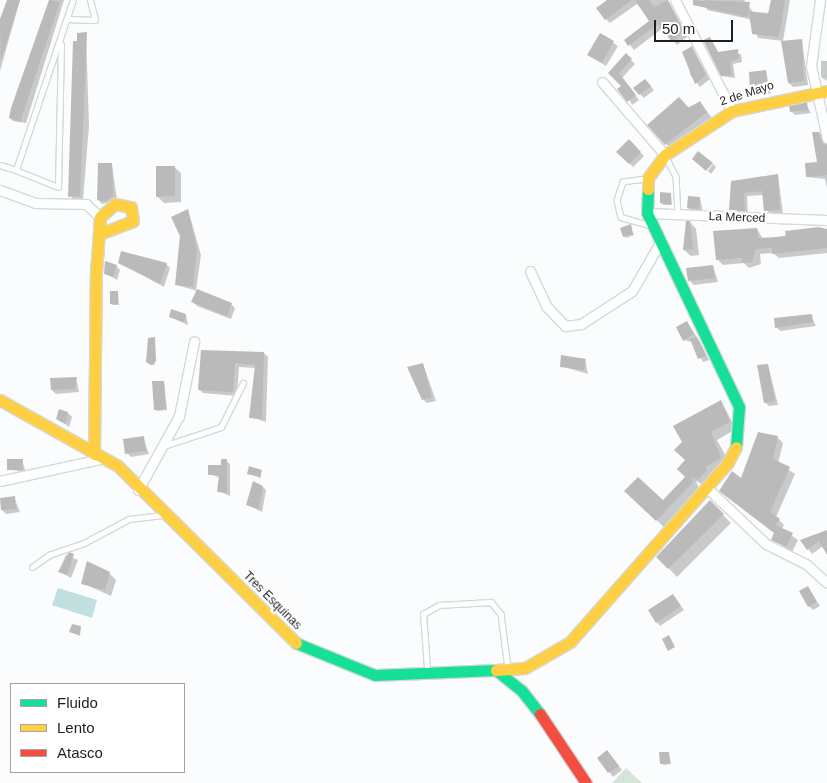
<!DOCTYPE html>
<style>
body{margin:0}
#map{position:relative;width:827px;height:783px;overflow:hidden;background:#fafcfe;font-family:Arial,sans-serif}
div>[style]{position:absolute}
.green>*{inset:0;background:#d6e4d9}
.water>*{inset:0;background:#c1dfdf}
.shadow>*{inset:0;background:#0003}
.building>*{inset:0;background:#bababa}
.roads{filter:drop-shadow(1px 0 #d6d8da) drop-shadow(-1px 0 #d6d8da) drop-shadow(0 1px #d6d8da) drop-shadow(0 -1px #d6d8da)}
.lane>*{height:4.5px;margin:-2.25px;padding:0 2.25px;transform-origin:2.25px;border-radius:2.25px;background:#feffff}
.street>*{height:9px;margin:-4.5px;padding:0 4.5px;transform-origin:4.5px;border-radius:4.5px;background:#feffff}
.fast>*{height:11px;margin:-5.5px;padding:0 5.5px;transform-origin:5.5px;border-radius:5.5px;background:#16e098}
.slow>*{height:11px;margin:-5.5px;padding:0 5.5px;transform-origin:5.5px;border-radius:5.5px;background:#ffcf43}
.jam>*{height:11px;margin:-5.5px;padding:0 5.5px;transform-origin:5.5px;border-radius:5.5px;background:#f24e42}
span{translate:-50% -50%;white-space:nowrap;text-align:center;line-height:1.15;-webkit-text-stroke:4.5px #fff;paint-order:stroke}
.street-label{font-size:12px;color:#1d1e20}
.legend{position:absolute;left:10px;top:683px;width:175px;height:90px;box-sizing:border-box;background:#fff;border:1px solid #a5a5a6;margin:0;padding:6px 9px;list-style:none;font-size:15px;color:#1d1e20}
.legend li{display:flex;align-items:center;gap:10px;height:25px}
.legend b{width:25px;border:1px solid #a5a5a6}
.scale{position:absolute;left:654px;top:20px;width:79px;height:22px;box-sizing:border-box;border:2px solid #1d1e20;border-top:0;padding-left:6px;font-size:15px;line-height:18px;white-space:nowrap;color:#1d1e20;-webkit-text-stroke:4px #fff;paint-order:stroke}
</style>
<div id="map">
<div class="green">
<div style="clip-path:polygon(626px 768px,642px 783px,612px 783px)"></div>
</div>
<div class="water">
<div style="clip-path:polygon(58px 588px,97px 600px,92px 618px,52px 605px)"></div>
</div>
<div class="shadow">
<div style="clip-path:polygon(8px 0,20px 0,0 71px,0 24px)"></div>
<div style="clip-path:polygon(50px 0,64px 0,26px 123px,13px 121px,10px 118px)"></div>
<div style="clip-path:polygon(610px 0,667px 0,688px 36px,677px 45px,663px 28px,634px 50px,626px 40px,651px 21px,637px 4px,610px 23px,606px 19px)"></div>
<div style="clip-path:polygon(704px 0,744px 0,753px 12px,770px 13px,773px 0,790px 0,783px 41px,758px 38px,749px 19px,707px 10px)"></div>
<div style="clip-path:polygon(86px 33px,89px 126px,83px 199px,72px 200px,79px 42px)"></div>
<div style="clip-path:polygon(600px 34px,618px 46px,606px 66px,588px 55px)"></div>
<div style="clip-path:polygon(710px 39px,719px 53px,741px 54px,742px 62px,733px 64px,735px 78px,722px 76px)"></div>
<div style="clip-path:polygon(802px 40px,808px 85px,793px 87px,789px 83px)"></div>
<div style="clip-path:polygon(692px 48px,710px 79px,700px 87px,690px 75px)"></div>
<div style="clip-path:polygon(626px 55px,635px 64px,622px 78px,639px 100px,632px 105px,623px 86px,609px 73px)"></div>
<div style="clip-path:polygon(821px 61px,827px 61px,827px 81px,821px 77px)"></div>
<div style="clip-path:polygon(766px 72px,771px 93px,755px 95px,751px 91px)"></div>
<div style="clip-path:polygon(649px 84px,654px 90px,644px 98px,640px 94px)"></div>
<div style="clip-path:polygon(700px 102px,712px 118px,672px 150px,649px 125px)"></div>
<div style="clip-path:polygon(806px 104px,811px 113px,795px 115px,791px 111px)"></div>
<div style="clip-path:polygon(822px 137px,827px 144px,827px 188px,825px 179px,807px 177px,819px 163px)"></div>
<div style="clip-path:polygon(629px 141px,644px 156px,633px 167px,618px 152px)"></div>
<div style="clip-path:polygon(713px 164px,716px 167px,711px 174px,708px 171px)"></div>
<div style="clip-path:polygon(112px 165px,117px 200px,102px 204px,98px 200px)"></div>
<div style="clip-path:polygon(174px 167px,181px 173px,181px 202px,164px 203px,157px 196px)"></div>
<div style="clip-path:polygon(778px 175px,783px 214px,769px 215px,764px 195px,747px 196px,748px 214px,731px 209px,732px 182px)"></div>
<div style="clip-path:polygon(671px 194px,672px 205px,663px 205px,661px 203px)"></div>
<div style="clip-path:polygon(700px 198px,703px 212px,692px 212px,688px 208px)"></div>
<div style="clip-path:polygon(188px 210px,201px 255px,196px 290px,231px 304px,235px 308px,231px 319px,197px 306px,193px 302px,197px 291px,177px 285px)"></div>
<div style="clip-path:polygon(690px 222px,696px 229px,699px 255px,691px 256px,684px 250px)"></div>
<div style="clip-path:polygon(630px 226px,634px 235px,626px 238px,624px 236px)"></div>
<div style="clip-path:polygon(757px 229px,763px 239px,827px 229px,827px 253px,779px 258px,773px 253px,760px 254px,761px 264px,749px 268px,744px 263px,723px 265px,718px 260px)"></div>
<div style="clip-path:polygon(119px 262px,166px 264px,170px 268px,164px 287px)"></div>
<div style="clip-path:polygon(116px 266px,120px 270px,117px 280px,105px 273px)"></div>
<div style="clip-path:polygon(713px 266px,718px 282px,694px 285px,690px 281px)"></div>
<div style="clip-path:polygon(118px 293px,119px 305px,113px 305px,111px 304px)"></div>
<div style="clip-path:polygon(186px 315px,188px 325px,170px 317px)"></div>
<div style="clip-path:polygon(811px 316px,816px 326px,780px 331px,776px 327px)"></div>
<div style="clip-path:polygon(687px 322px,700px 342px,709px 360px,703px 362px,692px 342px,684px 340px)"></div>
<div style="clip-path:polygon(154px 339px,155px 365px,151px 365px,149px 364px)"></div>
<div style="clip-path:polygon(202px 351px,264px 353px,268px 357px,266px 422px,251px 417px,256px 368px,239px 367px,237px 396px,203px 393px,199px 389px)"></div>
<div style="clip-path:polygon(585px 360px,588px 374px,561px 366px)"></div>
<div style="clip-path:polygon(423px 364px,436px 401px,427px 403px,423px 399px)"></div>
<div style="clip-path:polygon(768px 365px,778px 405px,769px 406px,765px 402px)"></div>
<div style="clip-path:polygon(76px 378px,79px 392px,56px 394px,52px 390px)"></div>
<div style="clip-path:polygon(164px 382px,167px 410px,157px 411px,156px 410px)"></div>
<div style="clip-path:polygon(721px 401px,736px 429px,717px 440px,729px 462px,705px 486px,696px 481px,699px 489px,664px 527px,633px 498px,663px 502px,686px 477px,684px 442px)"></div>
<div style="clip-path:polygon(68px 413px,72px 417px,69px 427px,58px 419px)"></div>
<div style="clip-path:polygon(777px 437px,783px 443px,778px 463px,795px 474px,776px 517px,784px 525px,782px 529px,798px 540px,792px 552px,773px 539px,776px 534px,742px 479px)"></div>
<div style="clip-path:polygon(143px 438px,149px 454px,131px 457px,127px 453px)"></div>
<div style="clip-path:polygon(22px 460px,26px 473px,9px 469px)"></div>
<div style="clip-path:polygon(226px 461px,230px 464px,230px 496px,219px 491px,220px 478px,210px 474px)"></div>
<div style="clip-path:polygon(261px 471px,261px 478px,249px 474px)"></div>
<div style="clip-path:polygon(263px 487px,266px 490px,262px 512px,247px 505px)"></div>
<div style="clip-path:polygon(14px 497px,20px 512px,6px 514px,2px 510px)"></div>
<div style="clip-path:polygon(710px 502px,731px 523px,677px 577px,658px 557px)"></div>
<div style="clip-path:polygon(827px 534px,827px 554px,823px 546px,812px 554px,802px 541px)"></div>
<div style="clip-path:polygon(66px 555px,78px 560px,71px 578px,59px 571px)"></div>
<div style="clip-path:polygon(109px 573px,116px 580px,111px 596px,82px 583px)"></div>
<div style="clip-path:polygon(808px 588px,820px 606px,813px 610px,809px 606px)"></div>
<div style="clip-path:polygon(673px 596px,684px 610px,660px 626px,657px 622px)"></div>
<div style="clip-path:polygon(81px 627px,80px 636px,71px 632px)"></div>
<div style="clip-path:polygon(669px 753px,671px 764px,663px 765px,661px 763px)"></div>
<div style="clip-path:polygon(611px 756px,622px 770px,613px 777px,599px 758px)"></div>
</div>
<div class="building">
<div style="clip-path:polygon(7px 0,20px 0,1px 60px,0 19px)"></div>
<div style="clip-path:polygon(49px 0,60px 2px,20px 122px,9px 118px,11px 108px)"></div>
<div style="clip-path:polygon(607px 0,632px 0,605px 20px,596px 8px)"></div>
<div style="clip-path:polygon(635px 0,649px 0,654px 7px,668px 0,684px 31px,672px 42px,658px 24px,628px 46px,624px 40px,649px 21px)"></div>
<div style="clip-path:polygon(693px 0,750px 2px,748px 17px,693px 5px)"></div>
<div style="clip-path:polygon(771px 0,785px 0,779px 37px,752px 34px,749px 11px,768px 14px)"></div>
<div style="clip-path:polygon(87px 32px,80px 196px,68px 197px,73px 41px,77px 41px,77px 33px)"></div>
<div style="clip-path:polygon(600px 33px,614px 41px,602px 63px,587px 55px)"></div>
<div style="clip-path:polygon(710px 37px,718px 52px,738px 49px,739px 59px,730px 61px,732px 75px,721px 76px,703px 40px)"></div>
<div style="clip-path:polygon(802px 39px,804px 81px,788px 83px,781px 41px)"></div>
<div style="clip-path:polygon(692px 46px,706px 75px,695px 84px,682px 52px)"></div>
<div style="clip-path:polygon(626px 53px,632px 59px,619px 73px,636px 95px,627px 102px,617px 89px,621px 86px,608px 73px)"></div>
<div style="clip-path:polygon(766px 70px,768px 90px,750px 91px,749px 72px)"></div>
<div style="clip-path:polygon(645px 79px,651px 86px,639px 95px,633px 88px)"></div>
<div style="clip-path:polygon(679px 97px,689px 108px,700px 101px,707px 112px,665px 145px,647px 125px)"></div>
<div style="clip-path:polygon(807px 102px,808px 110px,790px 112px,789px 105px)"></div>
<div style="clip-path:polygon(812px 132px,819px 132px,827px 144px,827px 175px,806px 177px,805px 163px,817px 162px)"></div>
<div style="clip-path:polygon(629px 139px,641px 152px,629px 164px,616px 152px)"></div>
<div style="clip-path:polygon(698px 151px,713px 163px,706px 171px,692px 159px)"></div>
<div style="clip-path:polygon(98px 163px,112px 163px,113px 196px,106px 201px,97px 200px)"></div>
<div style="clip-path:polygon(156px 166px,175px 166px,175px 196px,156px 197px)"></div>
<div style="clip-path:polygon(778px 174px,780px 210px,764px 211px,762px 191px,744px 193px,745px 211px,729px 210px,731px 181px)"></div>
<div style="clip-path:polygon(660px 192px,671px 193px,671px 204px,660px 203px)"></div>
<div style="clip-path:polygon(688px 196px,700px 197px,699px 209px,687px 208px)"></div>
<div style="clip-path:polygon(188px 209px,197px 250px,193px 287px,175px 285px,180px 236px,171px 217px)"></div>
<div style="clip-path:polygon(686px 221px,690px 221px,693px 249px,683px 250px)"></div>
<div style="clip-path:polygon(631px 224px,633px 234px,623px 237px,620px 228px)"></div>
<div style="clip-path:polygon(819px 227px,827px 229px,827px 248px,772px 254px,772px 248px,756px 249px,752px 262px,742px 263px,742px 258px,716px 260px,713px 231px,757px 228px,758px 238px,786px 237px,785px 231px)"></div>
<div style="clip-path:polygon(121px 251px,167px 263px,160px 284px,118px 263px)"></div>
<div style="clip-path:polygon(105px 261px,117px 265px,113px 277px,104px 274px)"></div>
<div style="clip-path:polygon(713px 265px,715px 278px,688px 281px,686px 268px)"></div>
<div style="clip-path:polygon(197px 289px,232px 303px,227px 316px,191px 302px)"></div>
<div style="clip-path:polygon(110px 291px,118px 291px,118px 304px,110px 304px)"></div>
<div style="clip-path:polygon(171px 309px,186px 314px,184px 322px,169px 317px)"></div>
<div style="clip-path:polygon(812px 314px,813px 322px,775px 328px,774px 318px)"></div>
<div style="clip-path:polygon(687px 321px,694px 334px,683px 341px,676px 327px)"></div>
<div style="clip-path:polygon(155px 337px,156px 361px,151px 365px,146px 362px,148px 338px)"></div>
<div style="clip-path:polygon(697px 337px,706px 356px,698px 359px,690px 339px)"></div>
<div style="clip-path:polygon(201px 350px,264px 352px,262px 419px,249px 418px,255px 365px,235px 363px,233px 392px,198px 390px)"></div>
<div style="clip-path:polygon(561px 355px,586px 359px,584px 370px,560px 367px)"></div>
<div style="clip-path:polygon(423px 363px,432px 397px,422px 400px,407px 367px)"></div>
<div style="clip-path:polygon(768px 364px,775px 401px,764px 403px,757px 365px)"></div>
<div style="clip-path:polygon(77px 377px,75px 389px,51px 390px,50px 378px)"></div>
<div style="clip-path:polygon(152px 381px,164px 381px,166px 409px,154px 410px)"></div>
<div style="clip-path:polygon(721px 400px,730px 422px,711px 432px,721px 458px,705px 467px,707px 470px,698px 480px,691px 476px,693px 482px,656px 521px,624px 491px,638px 477px,663px 500px,685px 477px,677px 469px,685px 460px,674px 450px,682px 442px,673px 426px)"></div>
<div style="clip-path:polygon(59px 409px,68px 412px,65px 424px,56px 419px)"></div>
<div style="clip-path:polygon(758px 432px,778px 436px,773px 459px,790px 467px,770px 512px,780px 519px,775px 525px,793px 533px,786px 547px,771px 540px,774px 533px,719px 491px,732px 471px,741px 478px)"></div>
<div style="clip-path:polygon(144px 436px,146px 451px,125px 454px,123px 439px)"></div>
<div style="clip-path:polygon(7px 459px,23px 459px,22px 470px,7px 470px)"></div>
<div style="clip-path:polygon(221px 459px,227px 459px,227px 493px,217px 492px,219px 475px,208px 475px,208px 465px,221px 465px)"></div>
<div style="clip-path:polygon(249px 466px,262px 470px,260px 477px,247px 474px)"></div>
<div style="clip-path:polygon(253px 481px,263px 486px,259px 509px,246px 505px)"></div>
<div style="clip-path:polygon(15px 496px,16px 509px,1px 510px,0 498px)"></div>
<div style="clip-path:polygon(710px 500px,724px 514px,668px 569px,656px 557px)"></div>
<div style="clip-path:polygon(827px 530px,827px 555px,819px 541px,807px 550px,800px 540px)"></div>
<div style="clip-path:polygon(69px 552px,74px 554px,67px 575px,58px 572px)"></div>
<div style="clip-path:polygon(87px 561px,110px 572px,105px 590px,81px 584px)"></div>
<div style="clip-path:polygon(808px 586px,817px 602px,808px 607px,799px 591px)"></div>
<div style="clip-path:polygon(673px 594px,681px 606px,656px 623px,648px 610px)"></div>
<div style="clip-path:polygon(72px 624px,81px 626px,79px 635px,69px 632px)"></div>
<div style="clip-path:polygon(669px 635px,675px 647px,668px 651px,662px 639px)"></div>
<div style="clip-path:polygon(607px 750px,619px 766px,608px 773px,597px 758px)"></div>
<div style="clip-path:polygon(659px 752px,669px 752px,670px 763px,660px 764px)"></div>
</div>
<div class="roads">
<div class="lane">
<div style="left:67px;top:19px;width:28px;rotate:2deg"></div>
<div style="left:95px;top:20px;width:21px;rotate:-104deg"></div>
<div style="left:666px;top:157px;width:22px;rotate:63deg"></div>
<div style="left:676px;top:177px;width:37px;rotate:87deg"></div>
<div style="left:0;top:165px;width:17px;rotate:17deg"></div>
<div style="left:16px;top:170px;width:179px;rotate:-71.5deg"></div>
<div style="left:16px;top:170px;width:45px;rotate:22deg"></div>
<div style="left:58px;top:187px;width:142px;rotate:-88.8deg"></div>
<div style="left:646px;top:179px;width:23px;rotate:173deg"></div>
<div style="left:623px;top:182px;width:19px;rotate:108deg"></div>
<div style="left:617px;top:200px;width:17px;rotate:77deg"></div>
<div style="left:621px;top:217px;width:29px;rotate:16deg"></div>
<div style="left:167px;top:445px;width:57px;rotate:-18.4deg"></div>
<div style="left:221px;top:427px;width:49px;rotate:-63.4deg"></div>
<div style="left:32px;top:567px;width:21px;rotate:-35deg"></div>
<div style="left:49px;top:555px;width:37px;rotate:-19deg"></div>
<div style="left:84px;top:543px;width:51px;rotate:-28.1deg"></div>
<div style="left:129px;top:519px;width:31px;rotate:-7deg"></div>
<div style="left:427px;top:668px;width:54px;rotate:-94.2deg"></div>
<div style="left:423px;top:614px;width:18px;rotate:-29deg"></div>
<div style="left:439px;top:605px;width:52px;rotate:-3.3deg"></div>
<div style="left:491px;top:602px;width:16px;rotate:50deg"></div>
<div style="left:501px;top:614px;width:54px;rotate:82.6deg"></div>
</div>
<div class="street">
<div style="left:675px;top:0;width:125px;rotate:62.8deg"></div>
<div style="left:820px;top:0;width:67px;rotate:97.8deg"></div>
<div style="left:811px;top:66px;width:74px;rotate:77.5deg"></div>
<div style="left:602px;top:82px;width:96px;rotate:49.2deg"></div>
<div style="left:0;top:190px;width:37px;rotate:20deg"></div>
<div style="left:35px;top:203px;width:51px;rotate:1.1deg"></div>
<div style="left:86px;top:204px;width:19px;rotate:43deg"></div>
<div style="left:647px;top:213px;width:180px;rotate:2.2deg"></div>
<div style="left:530px;top:271px;width:38px;rotate:65deg"></div>
<div style="left:546px;top:306px;width:28px;rotate:46deg"></div>
<div style="left:565px;top:326px;width:16px;rotate:-7deg"></div>
<div style="left:581px;top:324px;width:61px;rotate:-32.9deg"></div>
<div style="left:632px;top:291px;width:58px;rotate:-59.9deg"></div>
<div style="left:0;top:481px;width:102px;rotate:-12.4deg"></div>
<div style="left:706px;top:487px;width:83px;rotate:43.5deg"></div>
<div style="left:766px;top:544px;width:45px;rotate:26.6deg"></div>
<div style="left:806px;top:564px;width:28px;rotate:42deg"></div>
<div style="left:138px;top:490px;width:85px;rotate:-61deg"></div>
<div style="left:179px;top:416px;width:76px;rotate:-78.5deg"></div>
</div>
<div class="fast">
<div style="left:648px;top:189px;width:24px;rotate:92deg"></div>
<div style="left:647px;top:213px;width:215px;rotate:64.6deg"></div>
<div style="left:739px;top:407px;width:40px;rotate:94.3deg"></div>
<div style="left:296px;top:643px;width:85px;rotate:22.1deg"></div>
<div style="left:375px;top:675px;width:121px;rotate:-2.4deg"></div>
<div style="left:496px;top:670px;width:33px;rotate:39deg"></div>
<div style="left:522px;top:691px;width:29px;rotate:52deg"></div>
</div>
<div class="slow">
<div style="left:648px;top:189px;width:11px;rotate:-90deg"></div>
<div style="left:648px;top:178px;width:29px;rotate:-54deg"></div>
<div style="left:665px;top:155px;width:80px;rotate:-33.3deg"></div>
<div style="left:732px;top:111px;width:97px;rotate:-11.9deg"></div>
<div style="left:0;top:400px;width:135px;rotate:29.2deg"></div>
<div style="left:118px;top:466px;width:251px;rotate:44.8deg"></div>
<div style="left:94px;top:454px;width:181px;rotate:-89.4deg"></div>
<div style="left:96px;top:273px;width:56px;rotate:-85.9deg"></div>
<div style="left:100px;top:217px;width:20px;rotate:-41deg"></div>
<div style="left:115px;top:204px;width:16px;rotate:11deg"></div>
<div style="left:131px;top:207px;width:14px;rotate:82deg"></div>
<div style="left:133px;top:221px;width:36px;rotate:159deg"></div>
<div style="left:496px;top:670px;width:29px;rotate:-4deg"></div>
<div style="left:525px;top:668px;width:52px;rotate:-30deg"></div>
<div style="left:570px;top:642px;width:237px;rotate:-48.6deg"></div>
<div style="left:727px;top:464px;width:19px;rotate:-62deg"></div>
</div>
<div class="jam">
<div style="left:540px;top:714px;width:83px;rotate:56.3deg"></div>
</div>
</div>
<div class="street-label">
<span style="left:747px;top:94px;rotate:-18deg">2 de Mayo</span>
<span style="left:737px;top:218px;rotate:2deg">La Merced</span>
<span style="left:272px;top:601px;rotate:45deg">Tres Esquinas</span>
</div>
<ul class="legend">
<li><b style="height:6px;background:#16e098"></b>Fluido</li>
<li><b style="height:6px;background:#ffcf43"></b>Lento</li>
<li><b style="height:6px;background:#f24e42"></b>Atasco</li>
</ul>
<div class="scale">50 m</div>
</div>
